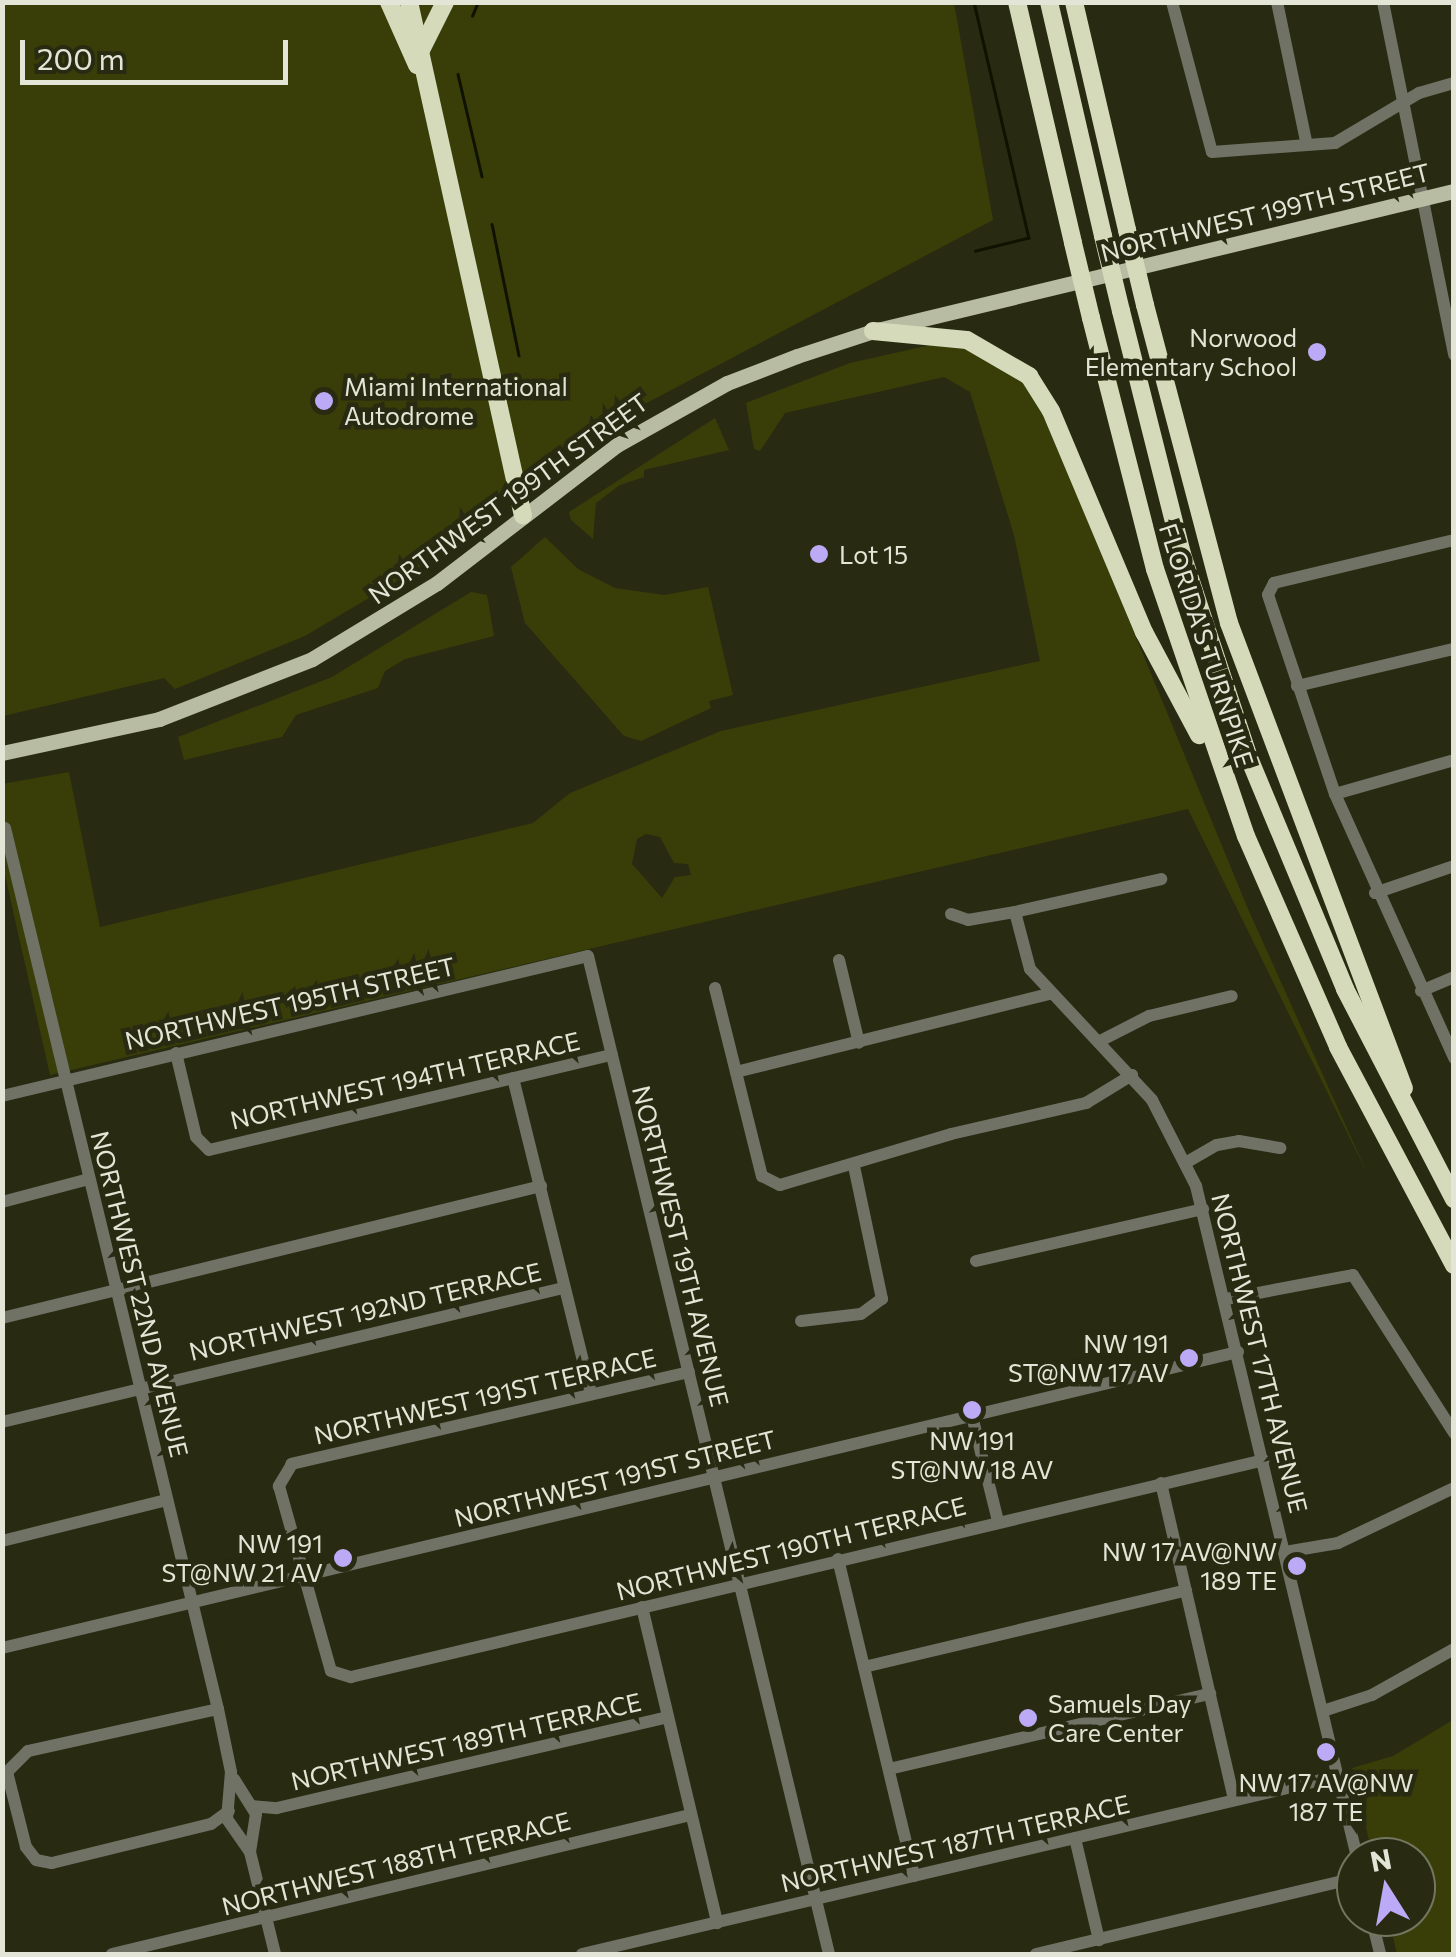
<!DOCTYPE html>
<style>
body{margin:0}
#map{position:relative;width:1456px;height:1957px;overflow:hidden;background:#282b11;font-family:Commissioner,sans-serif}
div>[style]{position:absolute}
.green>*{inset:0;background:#393e08}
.stream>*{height:2.5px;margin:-1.25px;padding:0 1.25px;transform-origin:1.25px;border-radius:1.25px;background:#101200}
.minor>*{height:12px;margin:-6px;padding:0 6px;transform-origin:6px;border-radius:6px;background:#707266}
.major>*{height:15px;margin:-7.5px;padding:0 7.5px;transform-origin:7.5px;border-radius:7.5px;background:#b8bca3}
.highway>*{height:18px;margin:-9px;padding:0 9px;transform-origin:9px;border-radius:9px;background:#d5dabb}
.highway-bridge>*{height:18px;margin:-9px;padding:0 9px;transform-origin:9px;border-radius:9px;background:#d5dabb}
.dots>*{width:28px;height:28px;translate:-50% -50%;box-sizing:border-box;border:5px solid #282b11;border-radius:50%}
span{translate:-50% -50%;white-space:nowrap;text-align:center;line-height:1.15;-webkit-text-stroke:9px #282b11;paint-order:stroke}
.street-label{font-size:25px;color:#e3e6d6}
.poi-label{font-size:25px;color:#e3e6d6}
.right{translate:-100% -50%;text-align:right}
.left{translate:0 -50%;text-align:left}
.frame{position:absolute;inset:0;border:5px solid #e3e6d6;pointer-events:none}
.north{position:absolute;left:1336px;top:1837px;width:100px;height:100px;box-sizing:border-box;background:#282b11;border:2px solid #737660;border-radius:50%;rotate:349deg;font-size:28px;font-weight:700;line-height:40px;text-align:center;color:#e3e6d6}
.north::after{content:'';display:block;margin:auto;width:35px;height:45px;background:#bcaaf6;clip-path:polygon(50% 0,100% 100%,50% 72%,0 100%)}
.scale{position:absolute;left:20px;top:40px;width:268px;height:45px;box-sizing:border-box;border:5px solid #e3e6d6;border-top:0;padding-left:12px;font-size:30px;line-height:35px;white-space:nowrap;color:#e3e6d6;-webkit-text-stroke:8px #282b11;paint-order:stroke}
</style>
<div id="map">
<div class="green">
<div style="clip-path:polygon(3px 3px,954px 3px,993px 220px,552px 453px,431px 561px,305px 636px,175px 689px,164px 678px,3px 716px)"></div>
<div style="clip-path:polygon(evenodd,930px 345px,968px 346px,1020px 377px,1039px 402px,1248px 909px,1368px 1175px,1188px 809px,50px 1075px,3px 866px,2px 784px,69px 772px,100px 927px,533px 823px,570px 793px,721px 731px,1040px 661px,1014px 535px,970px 392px,944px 377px,785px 413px,760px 451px,754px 449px,746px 403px,850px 363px,930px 345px,646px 834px,660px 837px,674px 863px,688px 864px,691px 875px,675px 877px,662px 898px,632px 864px,637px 839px,646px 834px)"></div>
<div style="clip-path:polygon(715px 418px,729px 450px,644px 470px,644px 477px,620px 485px,596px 503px,593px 539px,571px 520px,569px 512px)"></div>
<div style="clip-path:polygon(545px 537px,578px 569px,615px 588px,664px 595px,708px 587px,733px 695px,709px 701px,711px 708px,641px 741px,624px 736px,525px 623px,511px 567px)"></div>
<div style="clip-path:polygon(471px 592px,487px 595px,494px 636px,405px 659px,385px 671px,378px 688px,296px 715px,282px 737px,184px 760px,178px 737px,332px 677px)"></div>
<div style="clip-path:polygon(1453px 1720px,1453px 1954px,1397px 1954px,1388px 1917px,1416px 1917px,1416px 1857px,1373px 1857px,1352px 1768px,1393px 1756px)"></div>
</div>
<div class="stream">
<div style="left:974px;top:2px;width:242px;rotate:76.9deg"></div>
<div style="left:1029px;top:238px;width:55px;rotate:166.2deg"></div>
<div style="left:472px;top:16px;width:15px;rotate:-67deg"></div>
<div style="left:458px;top:74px;width:105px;rotate:76.8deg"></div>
<div style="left:492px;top:224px;width:134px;rotate:78.4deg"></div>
</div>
<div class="minor">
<div style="left:1172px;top:2px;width:155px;rotate:75.1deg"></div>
<div style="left:1212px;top:152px;width:123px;rotate:-4.2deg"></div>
<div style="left:1335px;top:143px;width:98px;rotate:-30.8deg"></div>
<div style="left:1419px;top:93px;width:36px;rotate:-16deg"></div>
<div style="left:1277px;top:2px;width:146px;rotate:78.2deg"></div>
<div style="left:1383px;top:2px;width:360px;rotate:78.6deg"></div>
<div style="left:1454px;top:540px;width:185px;rotate:166.6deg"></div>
<div style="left:1274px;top:583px;width:13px;rotate:117deg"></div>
<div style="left:1268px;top:595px;width:210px;rotate:71.4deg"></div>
<div style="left:1335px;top:794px;width:290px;rotate:65.7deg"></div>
<div style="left:1297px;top:686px;width:161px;rotate:-13.3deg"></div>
<div style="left:1335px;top:794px;width:124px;rotate:-15.9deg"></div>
<div style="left:5px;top:828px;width:906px;rotate:76.41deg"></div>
<div style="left:218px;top:1709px;width:64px;rotate:78.3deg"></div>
<div style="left:231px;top:1772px;width:47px;rotate:94.9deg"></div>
<div style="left:227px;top:1819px;width:40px;rotate:55.1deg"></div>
<div style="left:1375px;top:893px;width:83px;rotate:-18.9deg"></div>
<div style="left:1015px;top:912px;width:59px;rotate:75.3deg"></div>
<div style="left:1030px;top:969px;width:179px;rotate:47deg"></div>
<div style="left:1152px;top:1100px;width:97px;rotate:62.9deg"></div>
<div style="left:1196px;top:1186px;width:690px;rotate:76.51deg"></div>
<div style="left:951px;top:914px;width:18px;rotate:19deg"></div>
<div style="left:968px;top:920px;width:48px;rotate:-9.7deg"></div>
<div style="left:1015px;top:912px;width:150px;rotate:-12.7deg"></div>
<div style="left:839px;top:960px;width:85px;rotate:76.5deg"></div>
<div style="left:715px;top:988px;width:194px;rotate:76deg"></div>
<div style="left:762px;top:1176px;width:20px;rotate:27deg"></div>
<div style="left:780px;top:1185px;width:178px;rotate:-16.6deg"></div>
<div style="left:951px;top:1134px;width:139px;rotate:-12.9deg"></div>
<div style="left:1086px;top:1103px;width:54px;rotate:-31.3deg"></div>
<div style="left:1421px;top:991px;width:36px;rotate:-23deg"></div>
<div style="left:1102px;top:1040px;width:53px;rotate:-27.1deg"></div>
<div style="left:1149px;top:1016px;width:85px;rotate:-13.5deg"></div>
<div style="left:176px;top:1053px;width:86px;rotate:76.6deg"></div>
<div style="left:196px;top:1137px;width:18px;rotate:45deg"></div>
<div style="left:209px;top:1150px;width:414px;rotate:-13.3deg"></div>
<div style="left:736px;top:1072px;width:324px;rotate:-14deg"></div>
<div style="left:513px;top:1078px;width:325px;rotate:76.1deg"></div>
<div style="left:2px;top:1096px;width:602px;rotate:-13.44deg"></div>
<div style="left:588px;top:956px;width:1027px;rotate:76.42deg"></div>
<div style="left:1187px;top:1162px;width:34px;rotate:-30deg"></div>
<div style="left:1217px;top:1145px;width:22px;rotate:-10deg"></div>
<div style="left:1239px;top:1141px;width:42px;rotate:9.7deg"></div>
<div style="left:2px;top:1202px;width:90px;rotate:-14.8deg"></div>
<div style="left:976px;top:1261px;width:233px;rotate:-12.9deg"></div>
<div style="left:1226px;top:1299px;width:129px;rotate:-10.7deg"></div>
<div style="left:1353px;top:1275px;width:188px;rotate:57.4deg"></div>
<div style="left:2px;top:1318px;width:555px;rotate:-13.76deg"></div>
<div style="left:801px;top:1321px;width:60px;rotate:-6.7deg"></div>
<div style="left:861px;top:1314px;width:26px;rotate:-36deg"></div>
<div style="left:882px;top:1299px;width:136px;rotate:-101.9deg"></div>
<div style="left:689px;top:1372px;width:408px;rotate:167deg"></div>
<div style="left:292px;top:1464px;width:26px;rotate:121deg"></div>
<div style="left:279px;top:1486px;width:192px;rotate:74.3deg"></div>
<div style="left:331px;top:1671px;width:21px;rotate:17deg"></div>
<div style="left:351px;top:1677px;width:938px;rotate:-13.37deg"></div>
<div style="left:972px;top:1416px;width:108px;rotate:76.1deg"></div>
<div style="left:2px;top:1422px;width:577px;rotate:-13.43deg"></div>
<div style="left:1161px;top:1483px;width:325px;rotate:77deg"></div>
<div style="left:2px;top:1541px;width:169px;rotate:-14deg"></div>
<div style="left:1285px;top:1552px;width:54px;rotate:-9.6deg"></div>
<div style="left:1338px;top:1543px;width:128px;rotate:-25.4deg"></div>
<div style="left:838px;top:1559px;width:326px;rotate:76.5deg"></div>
<div style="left:642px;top:1607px;width:325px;rotate:76.6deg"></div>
<div style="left:2px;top:1648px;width:1271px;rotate:-13.47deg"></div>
<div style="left:864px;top:1667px;width:331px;rotate:-13.4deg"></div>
<div style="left:218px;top:1709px;width:195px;rotate:167.5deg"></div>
<div style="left:28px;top:1751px;width:30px;rotate:135deg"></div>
<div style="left:7px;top:1772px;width:77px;rotate:75.8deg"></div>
<div style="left:26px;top:1847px;width:16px;rotate:52deg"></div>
<div style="left:36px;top:1860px;width:16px;rotate:11deg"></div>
<div style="left:52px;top:1863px;width:164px;rotate:-13.8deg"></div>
<div style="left:211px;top:1824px;width:22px;rotate:-36deg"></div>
<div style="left:1323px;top:1711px;width:52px;rotate:-18.1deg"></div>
<div style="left:1372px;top:1695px;width:94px;rotate:-29.3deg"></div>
<div style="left:889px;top:1769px;width:330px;rotate:-13.2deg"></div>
<div style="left:234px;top:1779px;width:41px;rotate:57.8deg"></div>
<div style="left:256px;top:1814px;width:38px;rotate:99deg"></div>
<div style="left:250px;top:1852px;width:105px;rotate:76.2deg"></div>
<div style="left:252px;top:1806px;width:25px;rotate:5deg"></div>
<div style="left:277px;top:1808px;width:400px;rotate:-13.1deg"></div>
<div style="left:1075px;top:1838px;width:105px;rotate:76.8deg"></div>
<div style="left:1371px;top:1917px;width:38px;rotate:76deg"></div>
<div style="left:112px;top:1954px;width:594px;rotate:-13.52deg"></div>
<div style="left:582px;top:1954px;width:777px;rotate:-13.25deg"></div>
<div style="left:1036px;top:1954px;width:329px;rotate:-13.4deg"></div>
</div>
<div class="major">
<div style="left:2px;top:753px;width:161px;rotate:-12.2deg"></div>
<div style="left:159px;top:719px;width:164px;rotate:-21.4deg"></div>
<div style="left:312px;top:659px;width:146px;rotate:-31.3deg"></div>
<div style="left:437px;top:583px;width:227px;rotate:-37.5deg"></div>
<div style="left:617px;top:445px;width:126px;rotate:-29.4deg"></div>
<div style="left:727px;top:383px;width:75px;rotate:-21.1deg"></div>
<div style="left:797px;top:356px;width:80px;rotate:-18.2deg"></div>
<div style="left:873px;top:331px;width:598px;rotate:-13.55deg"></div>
</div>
<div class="highway">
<div style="left:389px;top:2px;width:69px;rotate:66deg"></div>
<div style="left:409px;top:2px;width:526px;rotate:77.49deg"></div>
<div style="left:1017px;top:2px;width:247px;rotate:76.9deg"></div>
<div style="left:1049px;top:2px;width:240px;rotate:77deg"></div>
<div style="left:1074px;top:2px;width:234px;rotate:76.9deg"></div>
<div style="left:420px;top:52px;width:56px;rotate:-63.4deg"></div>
<div style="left:1145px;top:305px;width:329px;rotate:75.2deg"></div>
<div style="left:1229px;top:623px;width:497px;rotate:69.4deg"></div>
<div style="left:1121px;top:311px;width:251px;rotate:75.9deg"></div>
<div style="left:1182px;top:554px;width:215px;rotate:71.8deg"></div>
<div style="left:1249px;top:758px;width:250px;rotate:67.4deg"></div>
<div style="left:1345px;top:989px;width:237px;rotate:62.6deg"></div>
<div style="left:1091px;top:318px;width:259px;rotate:75.7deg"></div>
<div style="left:1155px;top:569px;width:282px;rotate:71.2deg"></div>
<div style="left:1246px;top:836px;width:230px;rotate:66.4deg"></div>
<div style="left:1338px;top:1047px;width:247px;rotate:62deg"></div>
<div style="left:873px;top:331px;width:94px;rotate:5.5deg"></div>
<div style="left:967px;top:340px;width:72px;rotate:30.1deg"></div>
<div style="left:1029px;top:376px;width:41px;rotate:57.8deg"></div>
<div style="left:1051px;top:411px;width:240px;rotate:67.2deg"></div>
<div style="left:1144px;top:632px;width:117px;rotate:61.9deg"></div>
</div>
<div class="highway-bridge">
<div style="left:1127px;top:230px;width:77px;rotate:76.5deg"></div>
<div style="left:1103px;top:236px;width:77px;rotate:76.5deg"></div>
<div style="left:1073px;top:243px;width:77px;rotate:76.5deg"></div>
</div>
<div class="dots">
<div style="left:1317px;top:352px;background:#bcaaf6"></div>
<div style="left:324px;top:401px;background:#bcaaf6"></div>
<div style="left:819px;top:554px;background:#bcaaf6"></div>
<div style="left:1189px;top:1358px;background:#bcaaf6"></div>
<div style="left:972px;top:1410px;background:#bcaaf6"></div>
<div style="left:343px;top:1558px;background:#bcaaf6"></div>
<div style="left:1297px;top:1566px;background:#bcaaf6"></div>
<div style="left:1028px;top:1718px;background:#bcaaf6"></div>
<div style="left:1326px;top:1752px;background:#bcaaf6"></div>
</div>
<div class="street-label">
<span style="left:1265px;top:212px;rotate:-14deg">NORTHWEST 199TH STREET</span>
<span style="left:508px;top:498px;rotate:-36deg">NORTHWEST 199TH STREET</span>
<span style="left:1207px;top:645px;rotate:72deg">FLORIDA'S TURNPIKE</span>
<span style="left:290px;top:1003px;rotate:-13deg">NORTHWEST 195TH STREET</span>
<span style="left:405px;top:1080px;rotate:-13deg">NORTHWEST 194TH TERRACE</span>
<span style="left:681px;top:1246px;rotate:76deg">NORTHWEST 19TH AVENUE</span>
<span style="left:140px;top:1294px;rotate:76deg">NORTHWEST 22ND AVENUE</span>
<span style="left:365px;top:1311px;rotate:-13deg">NORTHWEST 192ND TERRACE</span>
<span style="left:1260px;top:1353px;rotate:76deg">NORTHWEST 17TH AVENUE</span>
<span style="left:485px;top:1396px;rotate:-13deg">NORTHWEST 191ST TERRACE</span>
<span style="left:615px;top:1478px;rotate:-14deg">NORTHWEST 191ST STREET</span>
<span style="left:791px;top:1548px;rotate:-14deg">NORTHWEST 190TH TERRACE</span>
<span style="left:466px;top:1741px;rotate:-13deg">NORTHWEST 189TH TERRACE</span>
<span style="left:955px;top:1843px;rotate:-13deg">NORTHWEST 187TH TERRACE</span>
<span style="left:396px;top:1863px;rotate:-14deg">NORTHWEST 188TH TERRACE</span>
</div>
<div class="poi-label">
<span class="right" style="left:1297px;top:352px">Norwood<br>Elementary School</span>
<span class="left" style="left:344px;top:401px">Miami International<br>Autodrome</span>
<span class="left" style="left:839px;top:554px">Lot 15</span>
<span class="right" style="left:1169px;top:1358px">NW 191<br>ST@NW 17 AV</span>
<span style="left:972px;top:1455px">NW 191<br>ST@NW 18 AV</span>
<span class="right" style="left:323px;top:1558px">NW 191<br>ST@NW 21 AV</span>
<span class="right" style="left:1277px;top:1566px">NW 17 AV@NW<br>189 TE</span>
<span class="left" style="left:1048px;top:1718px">Samuels Day<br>Care Center</span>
<span style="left:1326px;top:1797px">NW 17 AV@NW<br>187 TE</span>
</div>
<div class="frame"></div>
<div class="north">N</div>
<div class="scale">200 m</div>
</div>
